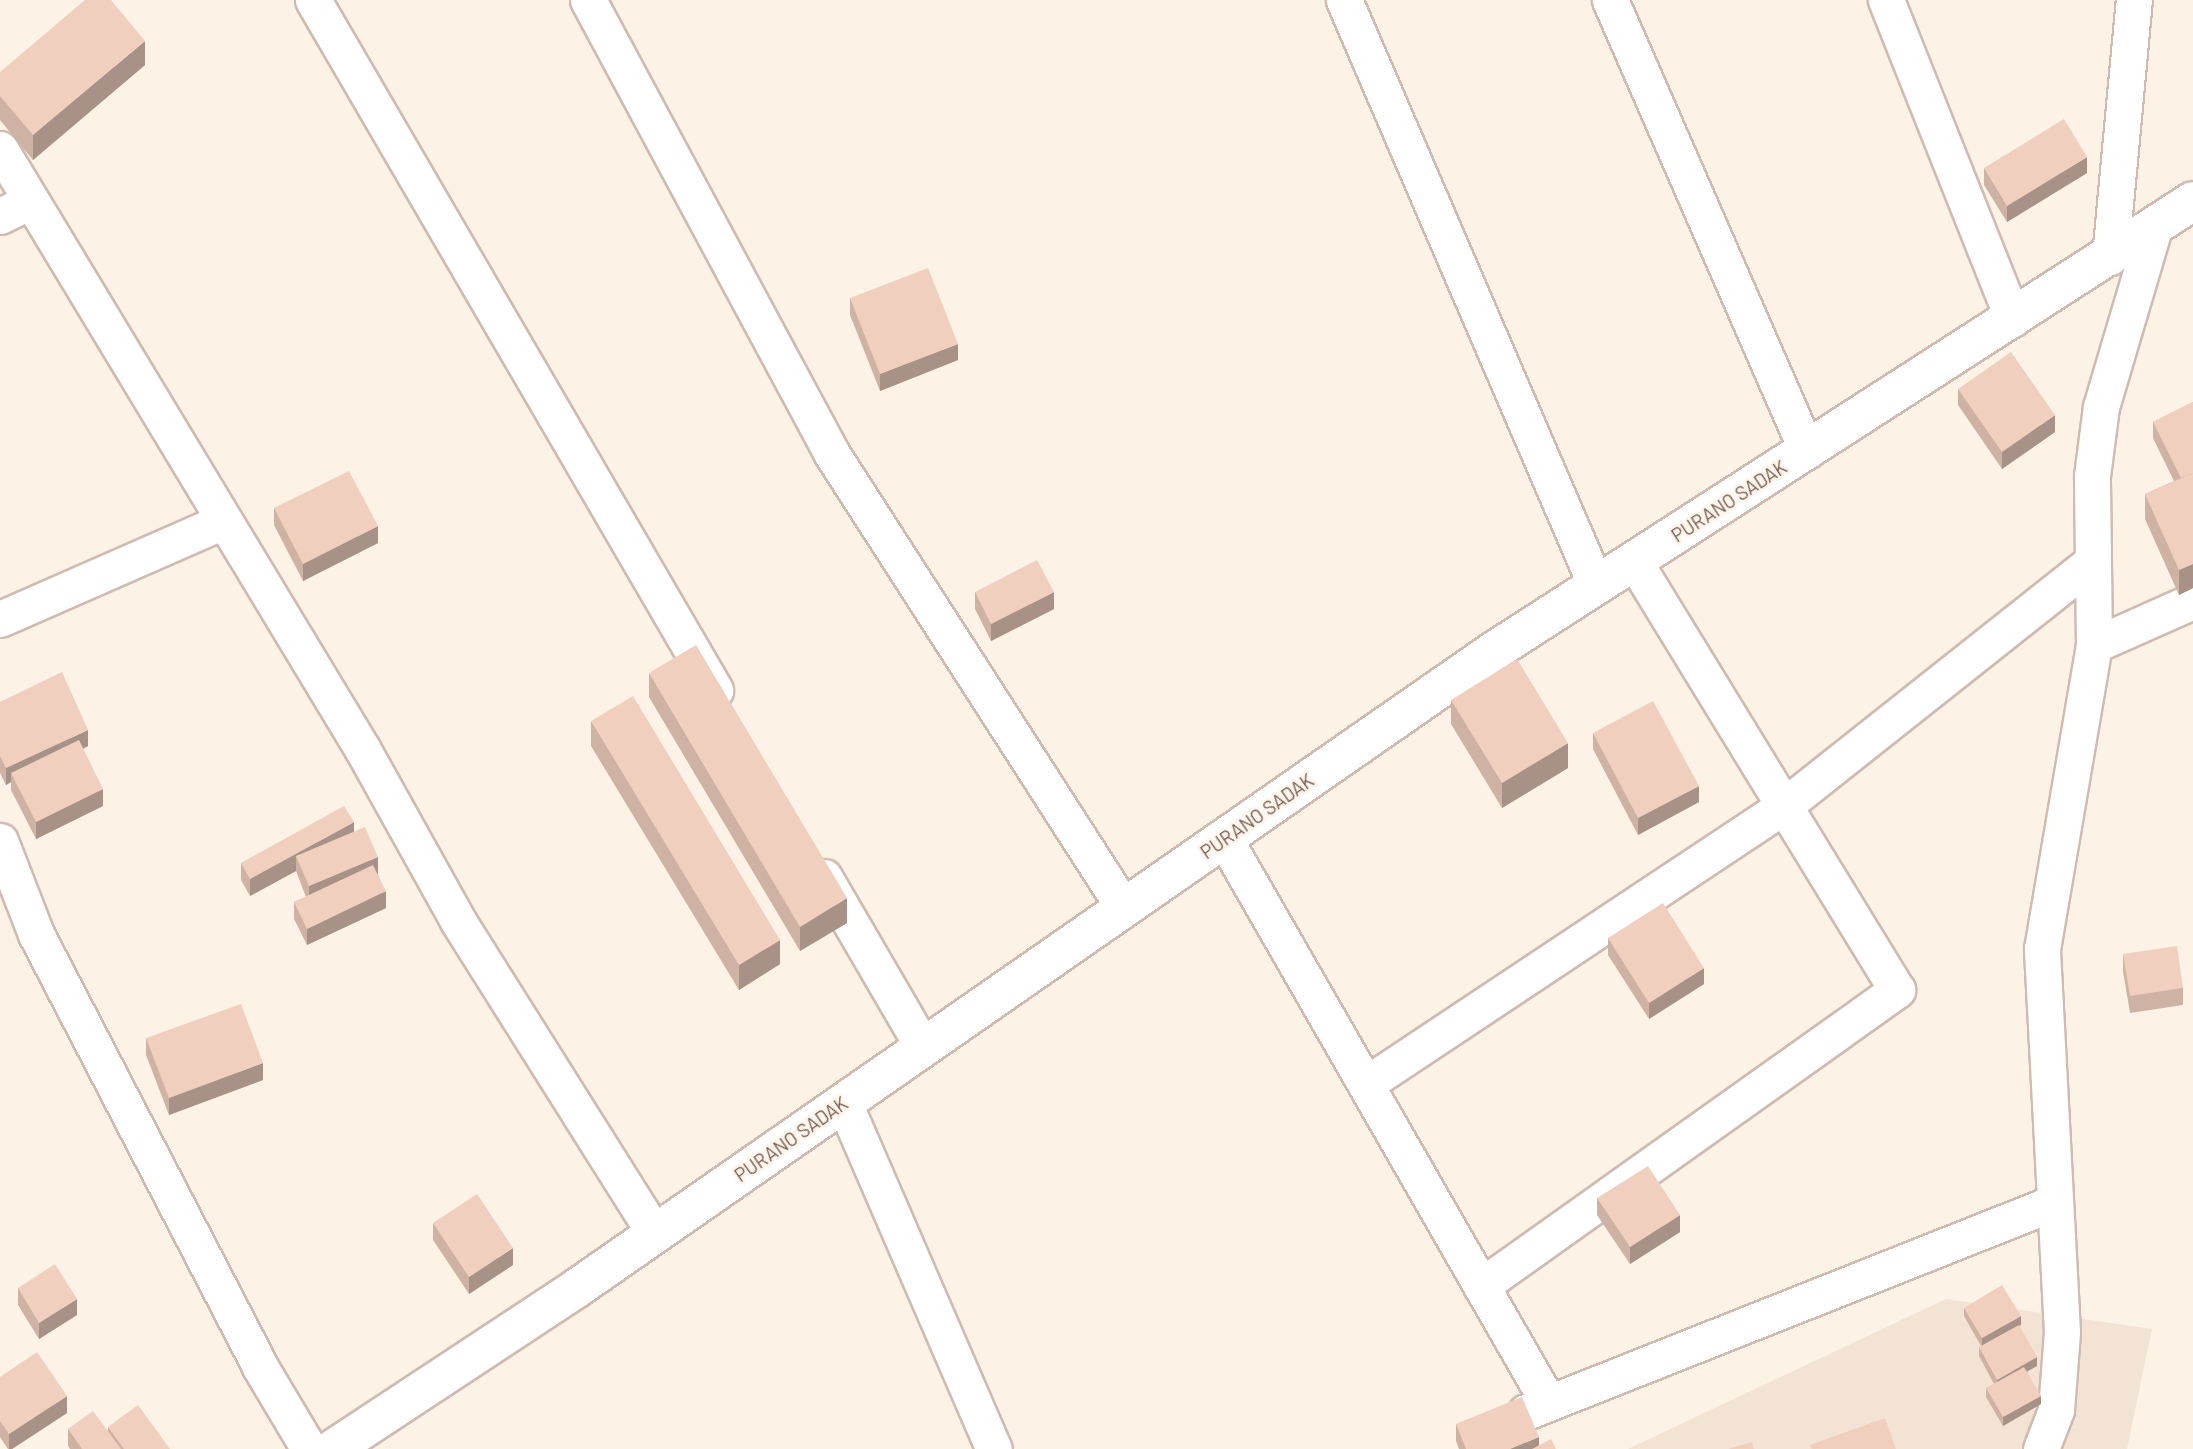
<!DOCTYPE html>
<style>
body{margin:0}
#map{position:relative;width:2193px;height:1449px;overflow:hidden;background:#fcf2e6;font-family:Barlow,sans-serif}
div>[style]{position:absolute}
.residential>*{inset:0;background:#f3e3d5}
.roads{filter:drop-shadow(2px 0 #cfbbb0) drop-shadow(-2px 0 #cfbbb0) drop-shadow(0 2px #cfbbb0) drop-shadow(0 -2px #cfbbb0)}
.minor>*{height:35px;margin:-17.5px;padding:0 17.5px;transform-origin:17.5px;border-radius:17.5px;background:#fff}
.secondary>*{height:38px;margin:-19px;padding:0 19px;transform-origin:19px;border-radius:19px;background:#fff}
.wall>*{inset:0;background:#ceb2a4}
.shaded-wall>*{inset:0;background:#a89186}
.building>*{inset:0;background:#f0cfbf}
span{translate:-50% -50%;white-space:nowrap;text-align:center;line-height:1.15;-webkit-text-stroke:6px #fef6ed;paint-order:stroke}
.street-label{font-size:19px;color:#74574c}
</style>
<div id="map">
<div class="residential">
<div style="clip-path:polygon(1946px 1299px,2152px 1329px,2127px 1449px,1628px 1449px)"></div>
</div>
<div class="roads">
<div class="minor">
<div style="left:313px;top:0;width:799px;rotate:59.77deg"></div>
<div style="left:588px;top:0;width:515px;rotate:61.74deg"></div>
<div style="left:832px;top:454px;width:540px;rotate:57.25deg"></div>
<div style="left:1344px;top:0;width:637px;rotate:66.7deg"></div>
<div style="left:1610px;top:0;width:492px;rotate:66.4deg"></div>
<div style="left:1886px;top:0;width:343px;rotate:68.3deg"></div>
<div style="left:0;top:149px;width:702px;rotate:58.87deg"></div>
<div style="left:363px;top:750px;width:196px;rotate:60.9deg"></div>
<div style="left:458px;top:921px;width:370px;rotate:57.8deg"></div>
<div style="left:0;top:216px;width:34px;rotate:-26deg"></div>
<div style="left:2110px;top:257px;width:258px;rotate:-84.7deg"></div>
<div style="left:0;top:619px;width:244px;rotate:-23.7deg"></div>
<div style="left:2094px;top:645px;width:108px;rotate:-24deg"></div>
<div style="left:1224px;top:838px;width:650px;rotate:60.12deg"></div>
<div style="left:0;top:841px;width:100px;rotate:68.8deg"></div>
<div style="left:36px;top:934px;width:485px;rotate:62.6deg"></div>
<div style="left:259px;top:1365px;width:98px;rotate:59.2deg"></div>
<div style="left:824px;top:877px;width:197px;rotate:59.8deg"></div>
<div style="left:1366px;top:1084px;width:502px;rotate:-33.63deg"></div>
<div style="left:1784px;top:806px;width:392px;rotate:-38.4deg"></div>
<div style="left:844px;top:1103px;width:377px;rotate:66.6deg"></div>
<div style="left:1481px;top:1286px;width:511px;rotate:-35.43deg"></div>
<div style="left:1897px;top:990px;width:503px;rotate:-121.51deg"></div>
<div style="left:1526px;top:1412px;width:567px;rotate:-21.63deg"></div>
<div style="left:2041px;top:1449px;width:42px;rotate:-69deg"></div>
<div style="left:2056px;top:1410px;width:78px;rotate:-85.6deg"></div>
<div style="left:2062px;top:1332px;width:384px;rotate:-93deg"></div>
<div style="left:2042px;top:949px;width:308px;rotate:-80.3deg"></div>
<div style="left:2094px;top:645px;width:169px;rotate:-90.7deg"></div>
<div style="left:2092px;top:476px;width:70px;rotate:-82.6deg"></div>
<div style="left:2101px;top:407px;width:187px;rotate:-73.5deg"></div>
</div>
<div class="secondary">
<div style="left:333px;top:1449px;width:292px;rotate:-33.4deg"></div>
<div style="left:577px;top:1288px;width:1117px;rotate:-34.79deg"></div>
<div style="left:1494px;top:651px;width:831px;rotate:-32.77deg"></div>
</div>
</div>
<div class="wall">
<div style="clip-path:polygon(145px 65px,33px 160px,0 120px,0 72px)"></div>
<div style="clip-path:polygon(1984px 168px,2087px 173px,2007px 222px,1984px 185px)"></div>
<div style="clip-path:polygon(850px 298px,958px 360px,880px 391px,850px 315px)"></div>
<div style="clip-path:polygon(1958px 389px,2055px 432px,2002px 469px,1958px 405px)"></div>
<div style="clip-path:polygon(2193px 402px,2193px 588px,2179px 595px,2145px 519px,2145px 494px,2174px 481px,2153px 438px,2153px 422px)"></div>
<div style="clip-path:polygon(274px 508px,378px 543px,303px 581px,274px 525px)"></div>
<div style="clip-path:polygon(975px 592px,1054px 609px,991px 641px,975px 609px)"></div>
<div style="clip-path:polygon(649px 673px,847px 923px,800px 951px,649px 697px)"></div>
<div style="clip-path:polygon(1451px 700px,1568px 768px,1502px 808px,1451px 724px)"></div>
<div style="clip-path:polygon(0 702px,88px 746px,83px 749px,103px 806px,36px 839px,11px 790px,11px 782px,6px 785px,0 773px)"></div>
<div style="clip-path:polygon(591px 721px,780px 964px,739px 990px,591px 746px)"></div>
<div style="clip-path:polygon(1593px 733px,1699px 802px,1638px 835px,1593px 749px)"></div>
<div style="clip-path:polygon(354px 832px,378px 874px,386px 908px,307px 945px,294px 919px,294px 902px,306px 897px,296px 871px,250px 896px,241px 880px,241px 863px)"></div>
<div style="clip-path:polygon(1608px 938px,1704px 984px,1649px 1019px,1608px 955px)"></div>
<div style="clip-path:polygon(2123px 954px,2183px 988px,2183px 1005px,2130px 1013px,2123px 971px)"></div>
<div style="clip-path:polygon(146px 1038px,263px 1080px,169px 1115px,146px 1055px)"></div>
<div style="clip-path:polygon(1597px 1198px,1680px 1232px,1630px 1264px,1597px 1215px)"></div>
<div style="clip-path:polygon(433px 1223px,513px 1265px,469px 1294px,433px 1240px)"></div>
<div style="clip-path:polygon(18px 1288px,77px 1315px,39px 1339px,18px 1305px)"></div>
<div style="clip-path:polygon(1964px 1308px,2021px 1325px,2019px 1325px,2037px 1366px,2027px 1371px,2041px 1404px,2003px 1426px,1986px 1397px,1986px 1388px,1994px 1384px,1979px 1356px,1979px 1347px,1981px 1346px,1964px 1316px)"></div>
<div style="clip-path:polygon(0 1377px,67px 1413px,12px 1449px,8px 1449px,0 1437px)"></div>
<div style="clip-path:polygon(1456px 1424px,1539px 1446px,1556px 1449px,1459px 1449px,1456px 1441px)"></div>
<div style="clip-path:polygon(108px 1427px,170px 1449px,70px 1449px,68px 1446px,68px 1429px,108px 1430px)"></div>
</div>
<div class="shaded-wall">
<div style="clip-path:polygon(145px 41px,145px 65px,33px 160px,33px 135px)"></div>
<div style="clip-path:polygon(2087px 157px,2087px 173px,2007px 222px,2007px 206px)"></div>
<div style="clip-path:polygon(958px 344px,958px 360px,880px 391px,880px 374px)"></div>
<div style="clip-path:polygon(2055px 415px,2055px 432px,2002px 469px,2002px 452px)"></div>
<div style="clip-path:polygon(378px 526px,378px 543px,303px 581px,303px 564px)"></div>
<div style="clip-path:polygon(2193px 564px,2193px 588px,2179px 595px,2179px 570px)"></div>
<div style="clip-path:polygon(1054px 592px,1054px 609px,991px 641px,991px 624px)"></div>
<div style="clip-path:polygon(88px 730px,88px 746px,15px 780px,11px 773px,11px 782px,6px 785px,6px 768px)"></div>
<div style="clip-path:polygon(1568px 743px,1568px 768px,1502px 808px,1502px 783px)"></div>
<div style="clip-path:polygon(1699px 786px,1699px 802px,1638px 835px,1638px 818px)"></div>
<div style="clip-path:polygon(103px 789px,103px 806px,36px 839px,36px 822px)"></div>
<div style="clip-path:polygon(354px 822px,354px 839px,296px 856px,296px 871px,250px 896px,250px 879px)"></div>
<div style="clip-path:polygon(378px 857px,378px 874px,309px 903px,309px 886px)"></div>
<div style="clip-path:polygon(386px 891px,386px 908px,307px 945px,307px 929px)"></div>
<div style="clip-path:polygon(847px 898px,847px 923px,800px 951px,800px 927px)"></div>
<div style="clip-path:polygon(780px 940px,780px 964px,739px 990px,739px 965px)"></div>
<div style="clip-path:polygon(1704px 968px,1704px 984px,1649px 1019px,1649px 1003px)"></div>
<div style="clip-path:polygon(263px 1063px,263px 1080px,169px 1115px,169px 1098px)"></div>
<div style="clip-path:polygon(1680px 1215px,1680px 1232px,1630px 1264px,1630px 1247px)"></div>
<div style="clip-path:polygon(513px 1248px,513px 1265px,469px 1294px,469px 1277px)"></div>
<div style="clip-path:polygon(77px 1299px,77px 1315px,39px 1339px,39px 1323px)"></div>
<div style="clip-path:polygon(2021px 1316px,2021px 1325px,1982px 1347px,1982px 1338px)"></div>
<div style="clip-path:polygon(2037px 1357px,2037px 1366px,1997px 1388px,1997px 1380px)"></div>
<div style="clip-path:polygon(67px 1396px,67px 1413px,12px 1449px,9px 1449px,9px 1434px)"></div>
<div style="clip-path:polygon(2041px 1396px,2041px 1404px,2003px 1426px,2003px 1417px)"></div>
<div style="clip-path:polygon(1539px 1437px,1539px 1449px,1510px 1449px)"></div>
</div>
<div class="building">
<div style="clip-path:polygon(85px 0,111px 0,145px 41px,33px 135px,0 96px,0 72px)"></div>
<div style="clip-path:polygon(2064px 119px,2087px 157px,2007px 206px,1984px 168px)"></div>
<div style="clip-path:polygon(928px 268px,958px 344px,880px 374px,850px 298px)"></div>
<div style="clip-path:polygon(2011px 352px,2055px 415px,2002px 452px,1958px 389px)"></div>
<div style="clip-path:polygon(2193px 402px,2193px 473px,2181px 478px,2153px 422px)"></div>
<div style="clip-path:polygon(349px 471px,378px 526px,303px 564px,274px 508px)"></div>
<div style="clip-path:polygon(2193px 473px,2193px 564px,2179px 570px,2145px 494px)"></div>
<div style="clip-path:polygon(1037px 560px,1054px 592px,991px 624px,975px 592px)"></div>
<div style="clip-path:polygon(696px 645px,847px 898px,800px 927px,649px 673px)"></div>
<div style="clip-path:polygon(1517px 659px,1568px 743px,1502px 783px,1451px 700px)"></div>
<div style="clip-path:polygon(62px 672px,88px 730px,6px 768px,0 756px,0 702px)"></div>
<div style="clip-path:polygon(633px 696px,780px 940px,739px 965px,591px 721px)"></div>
<div style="clip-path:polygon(1653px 701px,1699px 786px,1638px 818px,1593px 733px)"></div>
<div style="clip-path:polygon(79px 740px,103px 789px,36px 822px,11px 773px)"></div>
<div style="clip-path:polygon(344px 806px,354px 822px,250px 879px,241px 863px)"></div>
<div style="clip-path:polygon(365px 827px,378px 857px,309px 886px,296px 856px)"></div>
<div style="clip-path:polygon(373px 865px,386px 891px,307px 929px,294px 902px)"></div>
<div style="clip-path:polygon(1663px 903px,1704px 968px,1649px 1003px,1608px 938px)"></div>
<div style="clip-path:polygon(2177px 946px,2183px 988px,2130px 996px,2123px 954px)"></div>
<div style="clip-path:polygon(241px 1004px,263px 1063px,169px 1098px,146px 1038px)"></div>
<div style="clip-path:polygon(1648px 1166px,1680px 1215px,1630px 1247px,1597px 1198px)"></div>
<div style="clip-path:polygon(477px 1194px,513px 1248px,469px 1277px,433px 1223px)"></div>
<div style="clip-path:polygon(55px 1264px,77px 1299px,39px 1323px,18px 1288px)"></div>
<div style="clip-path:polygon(2002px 1285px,2021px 1316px,1982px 1338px,1964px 1308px)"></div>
<div style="clip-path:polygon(2019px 1325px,2037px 1357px,1997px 1380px,1979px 1347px)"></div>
<div style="clip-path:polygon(37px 1352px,67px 1396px,9px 1434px,0 1421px,0 1377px)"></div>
<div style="clip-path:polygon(2024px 1367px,2041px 1396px,2003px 1417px,1986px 1388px)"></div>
<div style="clip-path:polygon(1522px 1397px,1539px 1437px,1510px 1449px,1466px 1449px,1456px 1424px)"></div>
<div style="clip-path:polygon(138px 1405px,170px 1449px,124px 1449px,108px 1427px)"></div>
<div style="clip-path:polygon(93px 1411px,121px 1449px,82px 1449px,68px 1429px)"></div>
<div style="clip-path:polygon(1885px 1418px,1896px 1449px,1812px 1449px,1810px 1445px)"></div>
<div style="clip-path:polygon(1551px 1439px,1556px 1449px,1532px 1449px)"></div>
<div style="clip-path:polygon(1752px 1442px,1754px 1449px,1728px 1449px)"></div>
</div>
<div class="street-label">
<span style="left:1729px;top:501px;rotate:-33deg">PURANO SADAK</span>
<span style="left:1257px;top:816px;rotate:-35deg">PURANO SADAK</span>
<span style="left:791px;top:1139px;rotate:-35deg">PURANO SADAK</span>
</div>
</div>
